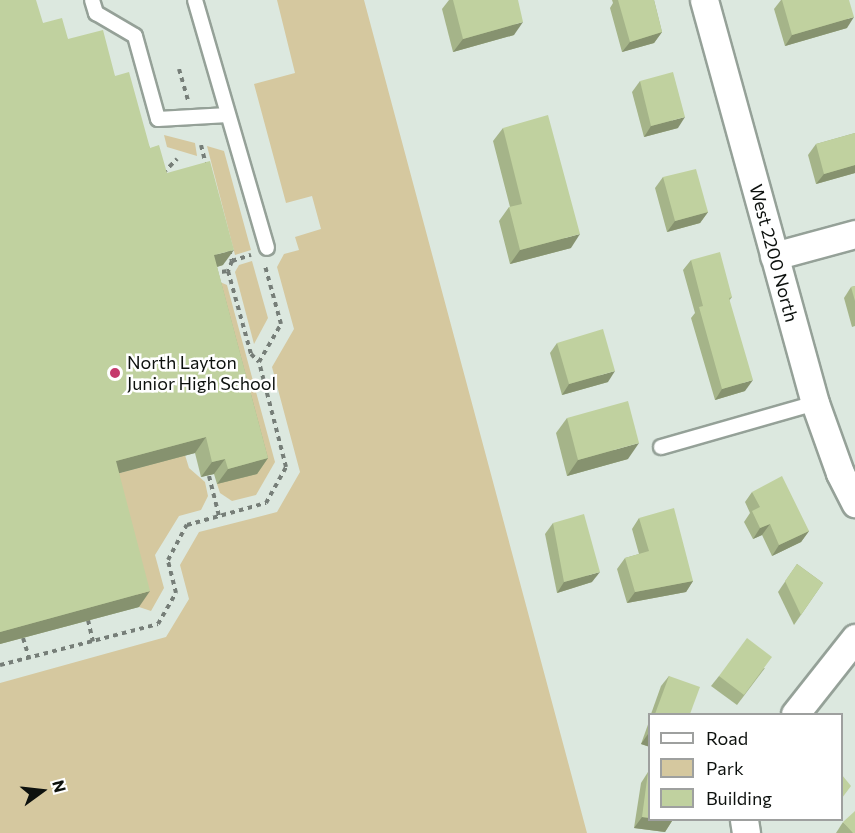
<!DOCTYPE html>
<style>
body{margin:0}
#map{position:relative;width:855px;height:833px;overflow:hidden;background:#dce8df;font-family:Commissioner,sans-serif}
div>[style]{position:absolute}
.green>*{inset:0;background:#d5c89f}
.path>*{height:4px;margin-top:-2px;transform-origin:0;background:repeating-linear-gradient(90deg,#767e78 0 4.5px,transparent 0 9px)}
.roads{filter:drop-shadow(2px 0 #95a198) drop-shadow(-2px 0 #95a198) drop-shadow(0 2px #95a198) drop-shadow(0 -2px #95a198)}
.service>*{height:14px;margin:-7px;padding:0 7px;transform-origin:7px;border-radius:7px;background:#fff}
.minor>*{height:27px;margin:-13.5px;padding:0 13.5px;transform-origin:13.5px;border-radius:13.5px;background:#fff}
.wall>*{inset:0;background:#a5b489}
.shaded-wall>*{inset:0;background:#86926f}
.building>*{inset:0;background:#c0d19f}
.dots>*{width:16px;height:16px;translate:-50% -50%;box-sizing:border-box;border:3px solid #fff;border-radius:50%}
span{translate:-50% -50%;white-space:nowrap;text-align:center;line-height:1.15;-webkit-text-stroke:5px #fff;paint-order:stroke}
.street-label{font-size:18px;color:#0d110e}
.poi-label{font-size:18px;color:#0d110e}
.left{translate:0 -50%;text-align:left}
.legend{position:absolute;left:648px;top:713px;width:195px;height:108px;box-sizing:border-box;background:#fff;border:2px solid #9ea09f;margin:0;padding:8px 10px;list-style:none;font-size:18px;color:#0d110e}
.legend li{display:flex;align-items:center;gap:12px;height:30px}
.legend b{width:30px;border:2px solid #9ea09f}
.north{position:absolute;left:12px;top:761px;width:60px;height:60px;-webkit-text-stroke:4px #fff;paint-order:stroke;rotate:75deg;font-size:16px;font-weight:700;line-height:24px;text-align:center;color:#0d110e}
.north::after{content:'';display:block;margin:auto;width:21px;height:27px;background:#0d110e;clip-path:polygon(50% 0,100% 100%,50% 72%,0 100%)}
</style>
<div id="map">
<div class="green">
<div style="clip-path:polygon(277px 0,364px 0,587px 833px,0 833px,0 683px,166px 637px,189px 599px,180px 565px,199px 532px,277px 512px,300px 472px,272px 367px,294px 329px,277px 267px,284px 254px,299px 250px,295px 237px,321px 229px,312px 196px,286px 203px,254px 84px,295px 73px)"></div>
<div style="clip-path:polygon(164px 135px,195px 143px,197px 156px,167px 147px)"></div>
<div style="clip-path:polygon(207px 146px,224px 151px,251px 250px,235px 255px)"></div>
<div style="clip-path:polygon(252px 261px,268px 318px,254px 344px,235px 272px,239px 265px)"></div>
<div style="clip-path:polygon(220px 282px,227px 285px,275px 462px,256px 495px,232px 501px,220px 493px,217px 484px)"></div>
<div style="clip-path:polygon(185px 455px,189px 468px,205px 482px,208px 496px,201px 510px,179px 516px,155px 555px,164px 588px,151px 611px,139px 607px,105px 477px)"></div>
</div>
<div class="path">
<div style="left:179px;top:69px;width:32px;rotate:74deg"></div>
<div style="left:201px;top:145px;width:21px;rotate:76deg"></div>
<div style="left:163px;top:173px;width:20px;rotate:-45deg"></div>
<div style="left:229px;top:250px;width:11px;rotate:75deg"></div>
<div style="left:232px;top:261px;width:11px;rotate:112deg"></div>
<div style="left:228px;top:271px;width:86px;rotate:74.5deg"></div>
<div style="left:251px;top:354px;width:11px;rotate:45deg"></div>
<div style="left:232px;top:261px;width:20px;rotate:-18deg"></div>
<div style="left:213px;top:273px;width:15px;rotate:-8deg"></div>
<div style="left:209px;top:476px;width:41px;rotate:76deg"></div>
<div style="left:88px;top:620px;width:22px;rotate:77deg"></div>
<div style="left:23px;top:638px;width:21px;rotate:73deg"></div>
<div style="left:0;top:665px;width:163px;rotate:-14.5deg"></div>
<div style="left:158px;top:624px;width:36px;rotate:-60deg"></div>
<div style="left:176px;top:593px;width:34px;rotate:-104deg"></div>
<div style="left:168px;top:560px;width:40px;rotate:-62deg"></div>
<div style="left:187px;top:525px;width:82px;rotate:-15.6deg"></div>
<div style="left:266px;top:503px;width:41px;rotate:-60.9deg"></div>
<div style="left:286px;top:467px;width:108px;rotate:-104.4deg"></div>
<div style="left:259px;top:362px;width:44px;rotate:-59.9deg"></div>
<div style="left:281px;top:324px;width:60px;rotate:-105.4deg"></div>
</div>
<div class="roads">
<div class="service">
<div style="left:92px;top:0;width:14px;rotate:73deg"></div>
<div style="left:96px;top:13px;width:45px;rotate:30.5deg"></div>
<div style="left:135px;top:36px;width:86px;rotate:74.5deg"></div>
<div style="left:158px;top:119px;width:70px;rotate:-3.3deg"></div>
<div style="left:195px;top:0;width:258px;rotate:73.8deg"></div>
<div style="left:661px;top:447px;width:160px;rotate:-15.9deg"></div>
</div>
<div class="minor">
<div style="left:704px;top:0;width:418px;rotate:74.6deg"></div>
<div style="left:815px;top:403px;width:74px;rotate:70.3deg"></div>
<div style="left:840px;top:473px;width:34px;rotate:63deg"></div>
<div style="left:774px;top:256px;width:84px;rotate:-15.2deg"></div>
<div style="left:795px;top:714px;width:97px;rotate:-51.7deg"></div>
<div style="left:744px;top:820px;width:13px;rotate:81deg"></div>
</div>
</div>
<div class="wall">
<div style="clip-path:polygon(0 0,43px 23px,68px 39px,115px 76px,150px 148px,167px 173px,223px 265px,217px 267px,268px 458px,257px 474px,217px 484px,214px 474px,201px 477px,195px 453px,119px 473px,139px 607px,0 644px)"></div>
<div style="clip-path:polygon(449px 0,518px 0,514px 35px,453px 52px,442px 9px)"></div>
<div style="clip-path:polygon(612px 0,654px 0,662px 32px,654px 43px,622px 52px,610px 8px,613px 3px)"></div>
<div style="clip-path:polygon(781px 0,849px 0,847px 28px,785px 46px,774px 9px)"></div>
<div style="clip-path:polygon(640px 81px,678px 128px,644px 137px,632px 92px)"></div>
<div style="clip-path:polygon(503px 128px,571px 248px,510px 264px,499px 221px,509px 207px,510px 207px,493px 141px)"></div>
<div style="clip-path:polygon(855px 133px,855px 173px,816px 184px,808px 155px,816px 144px)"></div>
<div style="clip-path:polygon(663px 177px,708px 212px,700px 223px,667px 232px,655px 188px)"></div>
<div style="clip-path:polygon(691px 260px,732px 297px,729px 301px,745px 391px,715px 400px,691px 318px,695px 313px,683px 270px)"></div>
<div style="clip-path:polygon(855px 286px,855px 326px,852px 327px,844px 298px,851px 287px)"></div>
<div style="clip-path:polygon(557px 343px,608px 382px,562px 395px,550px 353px)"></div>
<div style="clip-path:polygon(567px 418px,628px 459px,567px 476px,556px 433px)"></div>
<div style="clip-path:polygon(752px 492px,809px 531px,801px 542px,772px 556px,762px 535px,753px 539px,744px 522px,750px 513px,745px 502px)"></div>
<div style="clip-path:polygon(639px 518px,693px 581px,686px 592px,627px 603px,617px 569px,625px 558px,639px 554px,632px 529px)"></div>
<div style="clip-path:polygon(553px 523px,592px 582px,557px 593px,545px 534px)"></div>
<div style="clip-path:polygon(797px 564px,823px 583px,794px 625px,778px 592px)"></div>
<div style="clip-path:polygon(765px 668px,737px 705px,711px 686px,719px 676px)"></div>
<div style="clip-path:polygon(669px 676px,690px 714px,651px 714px,661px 686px)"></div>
<div style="clip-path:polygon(650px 719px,650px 747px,641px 744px)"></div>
<div style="clip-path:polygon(648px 772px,672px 821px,665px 832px,634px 828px,641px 783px)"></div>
<div style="clip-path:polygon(843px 822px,855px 833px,836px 833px)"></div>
</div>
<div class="shaded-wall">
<div style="clip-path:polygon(854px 17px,847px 28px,785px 46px,792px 35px)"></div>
<div style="clip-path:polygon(523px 22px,514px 35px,453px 52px,463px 39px)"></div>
<div style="clip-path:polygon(662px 32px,654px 43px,622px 52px,630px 42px)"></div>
<div style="clip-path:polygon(685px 117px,678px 128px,644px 137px,651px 126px)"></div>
<div style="clip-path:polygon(855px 165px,855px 173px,816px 184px,824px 174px)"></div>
<div style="clip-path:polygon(708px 212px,700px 223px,667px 232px,675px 221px)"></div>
<div style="clip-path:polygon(580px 234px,571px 248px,510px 264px,520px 250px)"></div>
<div style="clip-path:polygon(234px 250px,223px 265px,203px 271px,214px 255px)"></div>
<div style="clip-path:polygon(615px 371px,608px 382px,562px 395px,569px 384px)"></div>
<div style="clip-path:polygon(753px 380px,745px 391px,715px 400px,722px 389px)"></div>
<div style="clip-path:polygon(206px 437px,195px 453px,105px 477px,116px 461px)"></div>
<div style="clip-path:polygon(639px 443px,628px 459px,567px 476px,578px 460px)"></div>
<div style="clip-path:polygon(268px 458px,257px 474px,217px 484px,228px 469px)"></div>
<div style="clip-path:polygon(225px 459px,214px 474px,201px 477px,212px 462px)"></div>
<div style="clip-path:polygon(770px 524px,762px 535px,753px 539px,760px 528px)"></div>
<div style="clip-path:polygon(809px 531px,801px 542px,772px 556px,779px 545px)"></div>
<div style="clip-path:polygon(600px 572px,592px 582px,557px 593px,564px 582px)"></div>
<div style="clip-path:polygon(693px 581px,686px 592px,627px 603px,635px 592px)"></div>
<div style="clip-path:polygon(150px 591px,139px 607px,0 644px,0 632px)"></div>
<div style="clip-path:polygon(648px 734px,650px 734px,650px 747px,641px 744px)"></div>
<div style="clip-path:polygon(642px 817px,650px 818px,650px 819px,672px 821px,665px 832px,634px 828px)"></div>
</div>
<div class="building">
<div style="clip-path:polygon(0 0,36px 0,43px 23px,62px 18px,68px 39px,103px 30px,115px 76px,129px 72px,150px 148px,159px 145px,167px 173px,210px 161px,234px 250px,214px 255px,268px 458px,228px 469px,225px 459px,212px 462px,206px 437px,116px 461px,150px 591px,0 632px)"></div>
<div style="clip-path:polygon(453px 0,518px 0,523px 22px,463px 39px)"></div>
<div style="clip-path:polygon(618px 0,654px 0,662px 32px,630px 42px)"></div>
<div style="clip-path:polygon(782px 0,849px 0,854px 17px,792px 35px)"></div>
<div style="clip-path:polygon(673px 72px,685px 117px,651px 126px,640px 81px)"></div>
<div style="clip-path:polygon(548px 115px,580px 234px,520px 250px,509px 207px,522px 204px,503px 128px)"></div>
<div style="clip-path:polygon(855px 133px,855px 165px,824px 174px,816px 144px)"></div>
<div style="clip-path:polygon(696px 169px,708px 212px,675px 221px,663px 177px)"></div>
<div style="clip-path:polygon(720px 252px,732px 297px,729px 298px,753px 380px,722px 389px,699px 307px,703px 306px,691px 260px)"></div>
<div style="clip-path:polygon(855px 286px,855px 301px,851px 287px)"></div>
<div style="clip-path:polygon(603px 329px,615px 371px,569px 384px,557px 343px)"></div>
<div style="clip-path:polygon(628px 401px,639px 443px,578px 460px,567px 418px)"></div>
<div style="clip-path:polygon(782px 476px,809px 531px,779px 545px,770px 524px,760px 528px,752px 511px,760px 507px,752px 492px)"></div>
<div style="clip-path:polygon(674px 508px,693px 581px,635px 592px,625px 558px,649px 551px,639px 518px)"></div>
<div style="clip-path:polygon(584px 514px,600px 572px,564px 582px,553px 523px)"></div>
<div style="clip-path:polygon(797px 564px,823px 583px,801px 615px,785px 581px)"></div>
<div style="clip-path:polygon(747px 638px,772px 657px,744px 695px,719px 676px)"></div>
<div style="clip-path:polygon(669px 676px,700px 687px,690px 714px,655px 714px)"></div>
<div style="clip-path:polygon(648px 772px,650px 773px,650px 818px,642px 817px)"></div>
<div style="clip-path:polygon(842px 775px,851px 786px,842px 798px)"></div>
<div style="clip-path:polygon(855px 811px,855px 833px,853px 833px,843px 822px)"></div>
<div style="clip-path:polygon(658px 819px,673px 819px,672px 821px)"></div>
</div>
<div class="dots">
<div style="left:115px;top:373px;background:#c5396c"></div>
</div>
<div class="street-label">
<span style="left:774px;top:253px;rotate:75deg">West 2200 North</span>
</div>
<div class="poi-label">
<span class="left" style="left:127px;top:373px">North Layton<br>Junior High School</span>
</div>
<ul class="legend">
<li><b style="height:8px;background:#fff"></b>Road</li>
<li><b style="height:16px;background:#d5c89f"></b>Park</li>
<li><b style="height:16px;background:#c0d19f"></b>Building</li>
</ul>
<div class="north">N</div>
</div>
